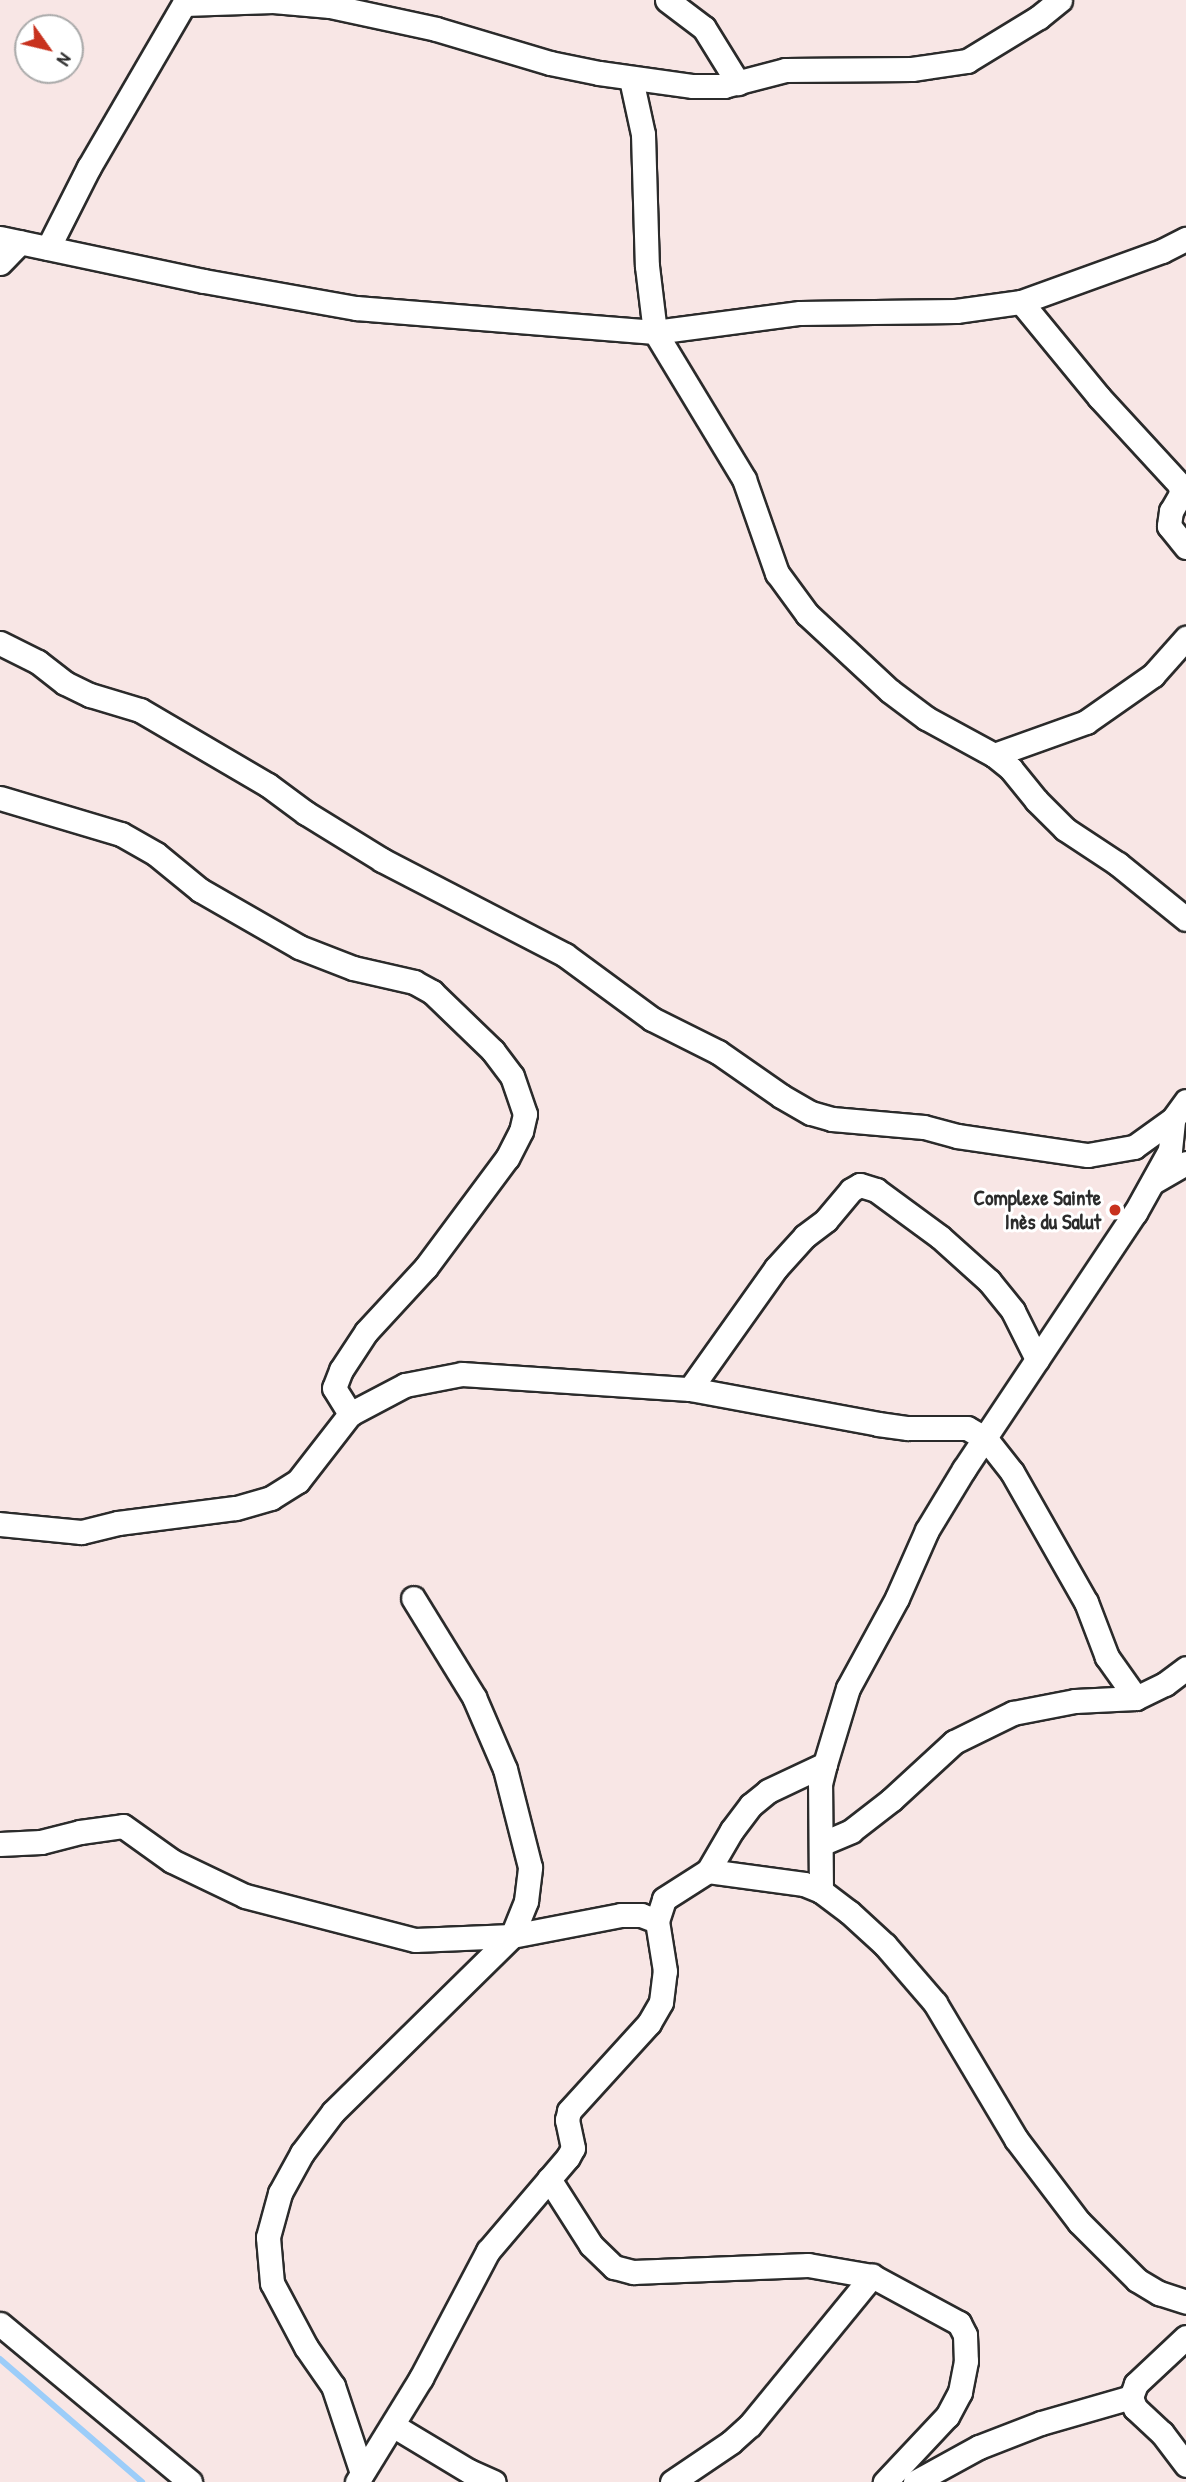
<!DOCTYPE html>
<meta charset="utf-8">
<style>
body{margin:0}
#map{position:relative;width:1186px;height:2482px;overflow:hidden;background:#f8e6e5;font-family:"Patrick Hand",sans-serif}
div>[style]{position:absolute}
.stream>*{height:6px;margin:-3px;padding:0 3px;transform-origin:3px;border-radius:3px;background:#9ccdf9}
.roads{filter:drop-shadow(2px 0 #2b2b2b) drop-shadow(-2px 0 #2b2b2b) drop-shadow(0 2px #2b2b2b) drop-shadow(0 -2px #2b2b2b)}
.street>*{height:23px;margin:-11.5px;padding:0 11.5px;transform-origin:11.5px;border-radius:11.5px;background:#fff}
.dots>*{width:19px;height:19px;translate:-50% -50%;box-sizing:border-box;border:4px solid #fff;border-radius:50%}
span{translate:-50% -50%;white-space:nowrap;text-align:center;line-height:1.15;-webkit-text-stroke:6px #fff;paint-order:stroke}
.poi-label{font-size:21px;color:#2b2b2b;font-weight:700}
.right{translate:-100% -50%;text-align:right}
.north{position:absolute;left:14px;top:14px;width:70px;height:70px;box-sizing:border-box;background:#fff;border:2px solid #aaa;border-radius:50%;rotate:124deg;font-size:19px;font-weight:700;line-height:28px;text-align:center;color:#2b2b2b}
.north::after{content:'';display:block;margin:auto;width:24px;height:32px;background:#c8321e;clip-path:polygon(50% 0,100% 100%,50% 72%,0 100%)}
</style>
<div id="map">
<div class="stream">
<div style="left:0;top:2359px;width:188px;rotate:40.9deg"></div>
</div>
<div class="roads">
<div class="street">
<div style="left:667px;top:0;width:46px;rotate:37.1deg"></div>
<div style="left:704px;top:28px;width:65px;rotate:58.3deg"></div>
<div style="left:631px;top:79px;width:56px;rotate:77.7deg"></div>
<div style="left:643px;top:134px;width:132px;rotate:88.3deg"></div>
<div style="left:647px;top:266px;width:66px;rotate:83.1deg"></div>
<div style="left:655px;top:332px;width:172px;rotate:58.8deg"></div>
<div style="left:744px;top:479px;width:100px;rotate:70.7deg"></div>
<div style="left:777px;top:573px;width:51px;rotate:53.8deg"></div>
<div style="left:807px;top:614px;width:113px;rotate:42.9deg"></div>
<div style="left:890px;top:691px;width:45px;rotate:36.9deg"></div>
<div style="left:926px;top:718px;width:77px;rotate:28.6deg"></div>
<div style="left:994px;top:755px;width:22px;rotate:39deg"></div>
<div style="left:1011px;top:769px;width:40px;rotate:51deg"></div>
<div style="left:1036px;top:800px;width:41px;rotate:45deg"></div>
<div style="left:1065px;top:829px;width:64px;rotate:33.4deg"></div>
<div style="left:1118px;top:864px;width:87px;rotate:39deg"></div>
<div style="left:0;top:238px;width:208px;rotate:11.9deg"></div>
<div style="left:204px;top:281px;width:154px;rotate:10.1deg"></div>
<div style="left:356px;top:308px;width:300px;rotate:4.6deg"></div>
<div style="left:655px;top:332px;width:146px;rotate:-7.5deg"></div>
<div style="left:800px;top:313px;width:156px;rotate:-0.7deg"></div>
<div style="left:956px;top:311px;width:66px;rotate:-7.9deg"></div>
<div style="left:1021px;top:302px;width:150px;rotate:-19.9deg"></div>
<div style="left:1162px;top:251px;width:27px;rotate:-27deg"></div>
<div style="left:48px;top:248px;width:91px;rotate:-63.2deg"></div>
<div style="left:89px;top:167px;width:189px;rotate:-59.8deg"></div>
<div style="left:184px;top:4px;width:89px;rotate:-1.9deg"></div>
<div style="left:273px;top:1px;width:57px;rotate:5deg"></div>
<div style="left:330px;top:6px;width:108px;rotate:12.2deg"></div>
<div style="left:436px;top:29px;width:119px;rotate:16.6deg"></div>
<div style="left:550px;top:63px;width:50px;rotate:11.5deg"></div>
<div style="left:599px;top:73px;width:95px;rotate:7.9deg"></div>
<div style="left:693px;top:86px;width:31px"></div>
<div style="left:724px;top:86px;width:63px;rotate:-14.7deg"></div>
<div style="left:785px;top:70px;width:127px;rotate:-0.5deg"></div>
<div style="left:912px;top:69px;width:56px;rotate:-8.3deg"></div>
<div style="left:967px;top:61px;width:84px;rotate:-31.4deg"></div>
<div style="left:1039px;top:17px;width:27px;rotate:-39deg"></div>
<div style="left:0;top:263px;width:29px;rotate:-46deg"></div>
<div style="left:1021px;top:302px;width:123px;rotate:50.6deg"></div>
<div style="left:1099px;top:397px;width:120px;rotate:47.4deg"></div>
<div style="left:1180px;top:485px;width:9px;rotate:84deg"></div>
<div style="left:1181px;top:494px;width:20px;rotate:120deg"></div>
<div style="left:1171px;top:511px;width:15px;rotate:98deg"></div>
<div style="left:1169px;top:526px;width:27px;rotate:51deg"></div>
<div style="left:0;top:643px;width:42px;rotate:26.6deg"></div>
<div style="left:38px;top:662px;width:34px;rotate:38deg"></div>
<div style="left:65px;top:683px;width:28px;rotate:26deg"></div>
<div style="left:90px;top:695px;width:52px;rotate:16.7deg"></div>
<div style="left:140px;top:710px;width:148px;rotate:30.4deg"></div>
<div style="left:268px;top:785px;width:47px;rotate:36.4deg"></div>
<div style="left:306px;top:813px;width:89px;rotate:31.7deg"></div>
<div style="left:382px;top:860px;width:206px;rotate:27.4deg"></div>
<div style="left:565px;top:955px;width:108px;rotate:36.3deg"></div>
<div style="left:652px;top:1019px;width:74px;rotate:26.6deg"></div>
<div style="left:718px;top:1052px;width:77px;rotate:34.9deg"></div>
<div style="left:781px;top:1096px;width:34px;rotate:30deg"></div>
<div style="left:811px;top:1113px;width:22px;rotate:16deg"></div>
<div style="left:832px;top:1119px;width:92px;rotate:5deg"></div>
<div style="left:924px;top:1127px;width:34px;rotate:15deg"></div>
<div style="left:957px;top:1136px;width:132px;rotate:8.3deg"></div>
<div style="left:1088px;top:1155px;width:47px;rotate:-9.9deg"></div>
<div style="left:1134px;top:1147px;width:48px;rotate:-35.7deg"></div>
<div style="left:994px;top:755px;width:98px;rotate:-19.7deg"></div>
<div style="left:1086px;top:722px;width:82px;rotate:-35deg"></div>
<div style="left:1153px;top:675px;width:50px;rotate:-48.3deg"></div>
<div style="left:0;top:798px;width:126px;rotate:16.6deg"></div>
<div style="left:121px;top:834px;width:40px;rotate:29.7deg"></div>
<div style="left:156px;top:854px;width:57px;rotate:39.3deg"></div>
<div style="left:200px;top:890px;width:114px;rotate:29.9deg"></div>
<div style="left:299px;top:947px;width:58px;rotate:21.3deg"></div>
<div style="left:353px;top:968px;width:63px;rotate:12.9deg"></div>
<div style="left:414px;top:982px;width:21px;rotate:29deg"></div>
<div style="left:432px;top:992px;width:85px;rotate:44deg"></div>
<div style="left:493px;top:1051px;width:31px;rotate:53deg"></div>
<div style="left:512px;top:1076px;width:40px;rotate:71.1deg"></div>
<div style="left:525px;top:1114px;width:17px;rotate:103deg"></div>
<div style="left:521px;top:1131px;width:30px;rotate:117deg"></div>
<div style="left:507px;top:1158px;width:136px;rotate:126.6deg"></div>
<div style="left:426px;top:1267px;width:88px;rotate:132.7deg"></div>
<div style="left:366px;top:1332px;width:45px;rotate:123.3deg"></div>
<div style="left:341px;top:1370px;width:19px;rotate:111deg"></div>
<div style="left:334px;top:1388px;width:31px;rotate:58deg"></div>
<div style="left:350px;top:1414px;width:85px;rotate:127.8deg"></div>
<div style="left:298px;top:1481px;width:32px;rotate:148deg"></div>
<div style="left:271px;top:1498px;width:37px;rotate:164deg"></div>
<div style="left:235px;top:1508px;width:118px;rotate:172.7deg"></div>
<div style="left:118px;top:1523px;width:38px;rotate:166deg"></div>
<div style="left:81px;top:1532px;width:81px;rotate:-174.4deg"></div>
<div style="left:1153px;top:1182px;width:38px;rotate:-30deg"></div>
<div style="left:690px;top:1389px;width:148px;rotate:-54.6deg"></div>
<div style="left:776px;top:1268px;width:43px;rotate:-47.8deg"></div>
<div style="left:805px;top:1236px;width:26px;rotate:-37deg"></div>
<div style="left:826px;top:1220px;width:39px;rotate:-50deg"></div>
<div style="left:851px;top:1190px;width:10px;rotate:-29deg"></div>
<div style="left:860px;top:1185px;width:17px;rotate:17deg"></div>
<div style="left:876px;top:1190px;width:79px;rotate:36.3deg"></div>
<div style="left:940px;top:1237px;width:66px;rotate:41.9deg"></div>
<div style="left:989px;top:1281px;width:38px;rotate:51deg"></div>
<div style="left:1013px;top:1311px;width:54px;rotate:63.4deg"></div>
<div style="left:350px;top:1414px;width:62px;rotate:-27.8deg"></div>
<div style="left:405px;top:1385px;width:58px;rotate:-10.9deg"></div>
<div style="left:462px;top:1374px;width:228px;rotate:3.8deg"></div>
<div style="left:690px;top:1389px;width:191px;rotate:10.5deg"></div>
<div style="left:878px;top:1424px;width:30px;rotate:8deg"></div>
<div style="left:908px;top:1428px;width:59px"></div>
<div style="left:967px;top:1428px;width:22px;rotate:30deg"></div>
<div style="left:986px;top:1439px;width:42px;rotate:51.8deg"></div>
<div style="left:1012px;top:1472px;width:150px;rotate:60.4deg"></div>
<div style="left:1086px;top:1602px;width:59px;rotate:69.1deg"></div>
<div style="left:1107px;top:1657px;width:50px;rotate:54.7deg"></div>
<div style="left:0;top:1844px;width:41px;rotate:-2.8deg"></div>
<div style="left:41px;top:1842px;width:40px;rotate:-14.4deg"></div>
<div style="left:80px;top:1832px;width:43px;rotate:-7.9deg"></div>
<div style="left:123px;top:1826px;width:60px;rotate:35.5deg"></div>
<div style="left:172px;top:1861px;width:81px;rotate:25.6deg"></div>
<div style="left:245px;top:1896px;width:176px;rotate:14.5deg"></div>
<div style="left:415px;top:1940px;width:97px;rotate:-2.4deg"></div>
<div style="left:512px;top:1936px;width:111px;rotate:-10.9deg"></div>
<div style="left:621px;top:1915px;width:20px"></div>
<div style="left:641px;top:1915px;width:17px;rotate:21deg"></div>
<div style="left:821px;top:1844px;width:33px;rotate:-23deg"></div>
<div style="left:851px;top:1831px;width:51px;rotate:-37.8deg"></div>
<div style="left:891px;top:1800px;width:86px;rotate:-42.6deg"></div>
<div style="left:954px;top:1742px;width:66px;rotate:-26.2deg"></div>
<div style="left:1013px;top:1713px;width:63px;rotate:-11deg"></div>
<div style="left:1075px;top:1701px;width:61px;rotate:-2.8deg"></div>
<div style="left:1136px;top:1698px;width:32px;rotate:-26deg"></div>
<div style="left:1165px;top:1684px;width:26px;rotate:-37deg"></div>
<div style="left:708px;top:1871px;width:97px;rotate:7.7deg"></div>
<div style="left:804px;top:1884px;width:18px;rotate:22deg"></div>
<div style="left:821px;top:1891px;width:35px;rotate:37deg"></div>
<div style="left:849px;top:1912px;width:49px;rotate:42.5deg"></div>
<div style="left:885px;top:1945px;width:77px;rotate:49.2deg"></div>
<div style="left:935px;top:2003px;width:158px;rotate:59.2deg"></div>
<div style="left:1016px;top:2139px;width:104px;rotate:52.8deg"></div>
<div style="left:1079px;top:2222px;width:82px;rotate:45deg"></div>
<div style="left:1137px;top:2280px;width:26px;rotate:31deg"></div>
<div style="left:1159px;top:2293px;width:28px;rotate:18deg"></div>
<div style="left:821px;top:1891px;width:107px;rotate:-90.5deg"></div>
<div style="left:820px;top:1784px;width:21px;rotate:-76deg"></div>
<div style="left:549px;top:2179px;width:78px;rotate:57.5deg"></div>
<div style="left:591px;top:2245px;width:32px;rotate:44deg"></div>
<div style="left:614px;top:2267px;width:20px;rotate:15deg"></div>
<div style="left:633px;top:2272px;width:175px;rotate:-2.3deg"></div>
<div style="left:808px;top:2265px;width:65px;rotate:9.8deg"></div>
<div style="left:872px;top:2276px;width:99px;rotate:28.4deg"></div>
<div style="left:959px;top:2323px;width:13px;rotate:63deg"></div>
<div style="left:965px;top:2335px;width:26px;rotate:88deg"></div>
<div style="left:966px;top:2361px;width:32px;rotate:101deg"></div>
<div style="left:960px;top:2392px;width:27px;rotate:118deg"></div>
<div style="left:947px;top:2416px;width:91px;rotate:133.2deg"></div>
<div style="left:0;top:2324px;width:247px;rotate:39.7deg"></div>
<div style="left:1186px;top:2337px;width:69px;rotate:136.8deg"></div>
<div style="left:1136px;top:2384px;width:14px;rotate:111deg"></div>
<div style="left:1131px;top:2397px;width:12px;rotate:70deg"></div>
<div style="left:1135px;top:2408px;width:37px;rotate:43deg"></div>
<div style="left:1162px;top:2433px;width:40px;rotate:53deg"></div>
<div style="left:394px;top:2426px;width:87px;rotate:31deg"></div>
<div style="left:469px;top:2471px;width:27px;rotate:24deg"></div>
<div style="left:362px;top:2473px;width:92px;rotate:-108.4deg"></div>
<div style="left:333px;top:2386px;width:47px;rotate:-124.7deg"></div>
<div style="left:306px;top:2347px;width:72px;rotate:-118deg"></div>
<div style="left:272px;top:2283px;width:46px;rotate:-95deg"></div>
<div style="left:268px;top:2237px;width:46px;rotate:-74.7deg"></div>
<div style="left:280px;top:2193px;width:46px;rotate:-61.2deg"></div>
<div style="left:302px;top:2153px;width:51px;rotate:-52.9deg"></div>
<div style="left:333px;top:2112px;width:251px;rotate:-44.5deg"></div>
<div style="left:512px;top:1936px;width:38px;rotate:-68deg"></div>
<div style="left:526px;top:1901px;width:34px;rotate:-83deg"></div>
<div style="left:530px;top:1867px;width:101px;rotate:-104.3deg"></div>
<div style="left:505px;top:1769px;width:78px;rotate:-113.3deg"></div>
<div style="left:474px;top:1697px;width:116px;rotate:-121.6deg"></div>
<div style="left:357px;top:2482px;width:122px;rotate:-58.4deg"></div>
<div style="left:421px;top:2378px;width:144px;rotate:-62.2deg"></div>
<div style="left:488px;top:2251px;width:123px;rotate:-49.6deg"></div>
<div style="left:568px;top:2157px;width:10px;rotate:-61deg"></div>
<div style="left:573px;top:2148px;width:29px;rotate:-102deg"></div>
<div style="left:567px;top:2120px;width:9px;rotate:-77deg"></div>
<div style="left:569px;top:2111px;width:119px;rotate:-47.7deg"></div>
<div style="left:649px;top:2023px;width:24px;rotate:-60deg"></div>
<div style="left:661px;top:2002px;width:31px;rotate:-83deg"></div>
<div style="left:665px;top:1971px;width:51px;rotate:-99.1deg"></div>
<div style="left:657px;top:1921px;width:23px;rotate:-72deg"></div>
<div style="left:664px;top:1899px;width:52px;rotate:-32.5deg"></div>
<div style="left:708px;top:1871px;width:48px;rotate:-59.7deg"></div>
<div style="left:732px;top:1830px;width:31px;rotate:-53deg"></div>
<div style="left:751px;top:1805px;width:22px;rotate:-39deg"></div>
<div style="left:768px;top:1791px;width:63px;rotate:-25.3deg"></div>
<div style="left:825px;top:1764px;width:79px;rotate:-73.2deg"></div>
<div style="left:848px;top:1688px;width:102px;rotate:-61.4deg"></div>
<div style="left:897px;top:1598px;width:74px;rotate:-66.2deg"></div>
<div style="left:927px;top:1530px;width:71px;rotate:-58.8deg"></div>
<div style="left:964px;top:1469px;width:308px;rotate:-56.3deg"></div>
<div style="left:1135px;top:1213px;width:72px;rotate:-60.9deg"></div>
<div style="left:1170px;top:1150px;width:31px;rotate:-84deg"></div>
<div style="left:1173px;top:1119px;width:22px;rotate:-54deg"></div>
<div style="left:672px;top:2482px;width:71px;rotate:-34.1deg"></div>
<div style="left:731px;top:2442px;width:25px;rotate:-42deg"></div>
<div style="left:750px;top:2425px;width:193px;rotate:-50.7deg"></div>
<div style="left:915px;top:2482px;width:73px;rotate:-28.7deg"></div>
<div style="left:979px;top:2447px;width:66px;rotate:-21.2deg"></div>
<div style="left:1041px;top:2423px;width:94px;rotate:-16.1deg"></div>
</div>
</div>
<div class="dots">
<div style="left:1115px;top:1210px;background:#c8321e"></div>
</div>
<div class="poi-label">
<span class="right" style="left:1101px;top:1210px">Complexe Sainte<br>Inès du Salut</span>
</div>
<div class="north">N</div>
</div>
